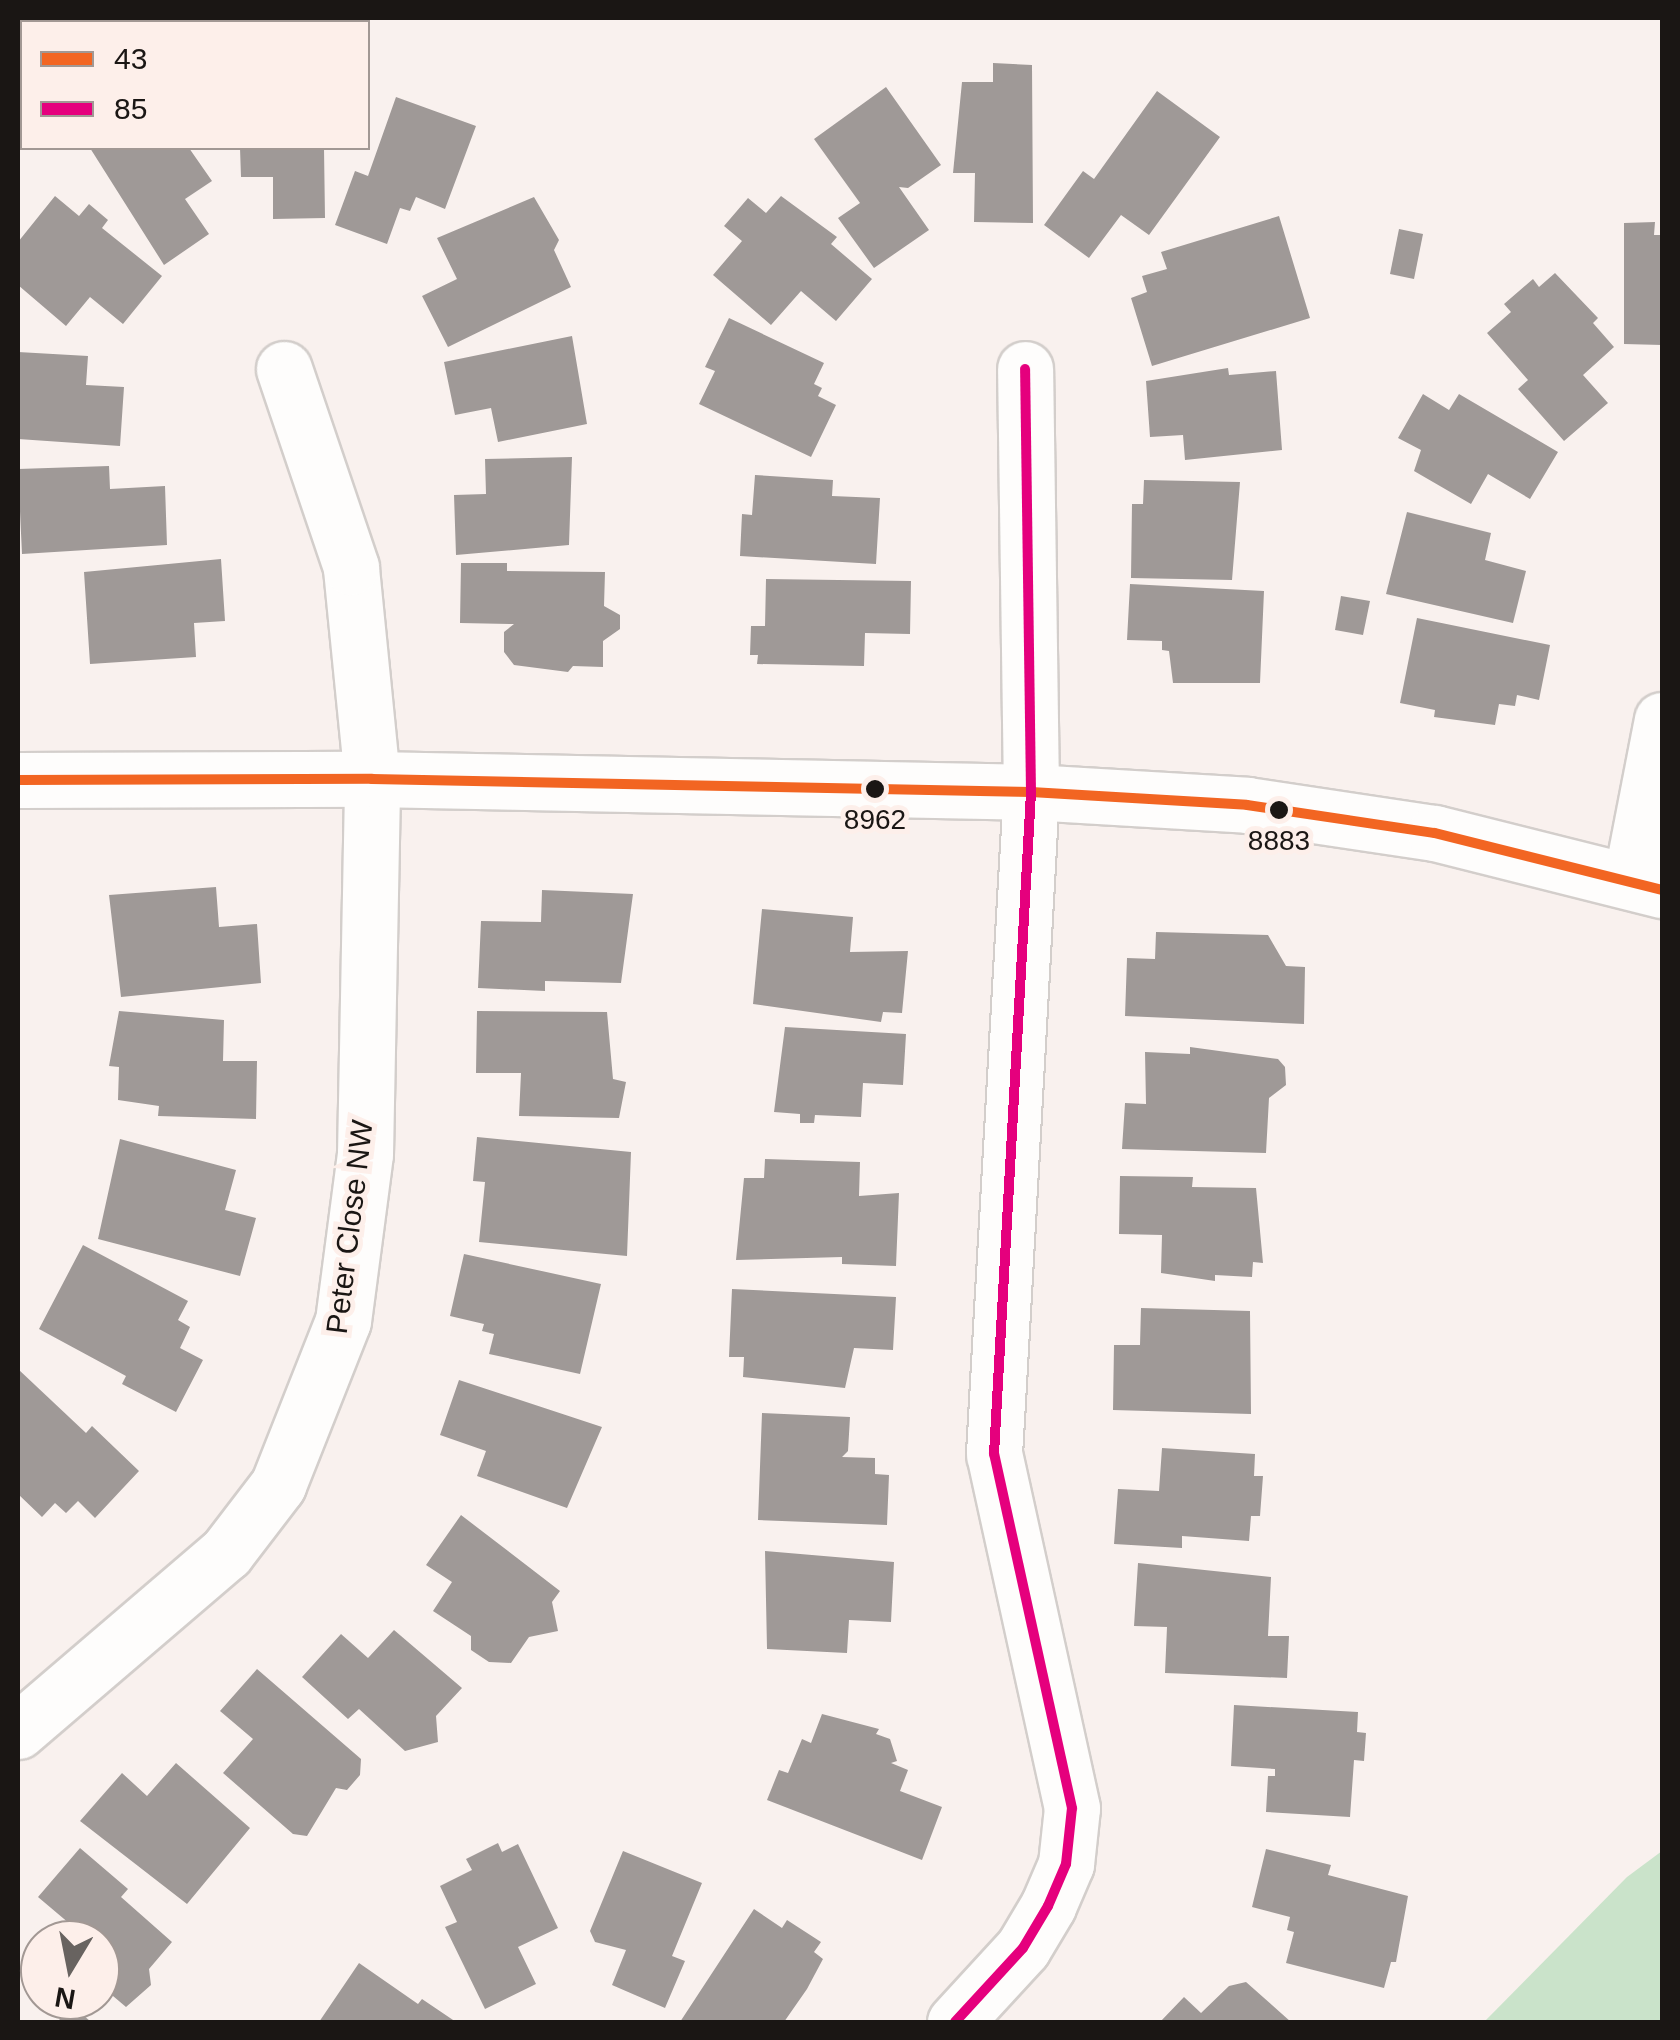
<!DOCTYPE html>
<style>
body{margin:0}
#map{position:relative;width:1680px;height:2040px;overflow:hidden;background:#f9f1ee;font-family:Arial,sans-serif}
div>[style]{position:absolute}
.green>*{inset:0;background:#cae3ca}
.building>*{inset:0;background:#9f9997}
.roads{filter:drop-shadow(2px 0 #d3cecb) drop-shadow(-2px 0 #d3cecb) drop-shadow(0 2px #d3cecb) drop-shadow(0 -2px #d3cecb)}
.street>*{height:55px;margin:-27.5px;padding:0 27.5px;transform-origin:27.5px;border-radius:27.5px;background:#fefdfc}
.secondary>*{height:55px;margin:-27.5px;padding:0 27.5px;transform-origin:27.5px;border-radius:27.5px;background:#fefdfc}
.bus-1>*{height:10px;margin:-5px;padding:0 5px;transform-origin:5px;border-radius:5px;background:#f26522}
.bus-2>*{height:10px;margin:-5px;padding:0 5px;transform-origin:5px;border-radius:5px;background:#e5007d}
.dots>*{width:28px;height:28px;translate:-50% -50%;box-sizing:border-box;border:5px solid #fdefea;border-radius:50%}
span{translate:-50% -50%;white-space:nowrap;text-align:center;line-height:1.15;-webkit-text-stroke:10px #fdefea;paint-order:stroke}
.bus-label{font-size:28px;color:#1a1614}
.street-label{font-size:30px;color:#1a1614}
.frame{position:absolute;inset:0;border:20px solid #1a1614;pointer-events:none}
.legend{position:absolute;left:20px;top:20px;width:350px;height:130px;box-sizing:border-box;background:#fdefea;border:2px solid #a29894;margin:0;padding:12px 18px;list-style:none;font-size:30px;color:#1a1614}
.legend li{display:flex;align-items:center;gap:20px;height:50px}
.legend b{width:50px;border:2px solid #a29894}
.north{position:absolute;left:20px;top:1920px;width:100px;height:100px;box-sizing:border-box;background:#fdefea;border:2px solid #a29894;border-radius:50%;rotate:190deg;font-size:28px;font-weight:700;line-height:40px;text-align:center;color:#1a1614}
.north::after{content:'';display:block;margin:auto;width:35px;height:45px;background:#686360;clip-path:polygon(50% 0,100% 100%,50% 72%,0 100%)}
</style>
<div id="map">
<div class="green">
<div style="clip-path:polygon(1662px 1851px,1662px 2022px,1484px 2022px,1627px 1877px)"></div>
</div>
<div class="building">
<div style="clip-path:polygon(993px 63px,1032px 65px,1033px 223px,974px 222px,975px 173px,953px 173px,962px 82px,993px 82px)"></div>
<div style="clip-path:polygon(886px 87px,941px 165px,908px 188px,899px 187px,929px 230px,874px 268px,838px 218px,860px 203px,814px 139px)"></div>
<div style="clip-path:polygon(1157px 91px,1220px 137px,1149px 235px,1121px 215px,1089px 258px,1044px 225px,1083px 171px,1094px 179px)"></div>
<div style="clip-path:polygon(396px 97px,476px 126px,445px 209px,416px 197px,410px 211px,400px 208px,387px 244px,335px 225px,355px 171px,368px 176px)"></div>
<div style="clip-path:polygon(90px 148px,189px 148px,212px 181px,185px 199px,209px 234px,164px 265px)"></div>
<div style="clip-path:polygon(240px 148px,324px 148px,325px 218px,273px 219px,273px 177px,241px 177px)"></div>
<div style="clip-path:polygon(55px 196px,79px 216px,89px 204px,108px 220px,102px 228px,162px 276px,123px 324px,90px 297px,66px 326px,18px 285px,18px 242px)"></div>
<div style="clip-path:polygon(781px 196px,837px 237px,831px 244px,872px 279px,836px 321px,801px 291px,771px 325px,713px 275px,742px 241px,724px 226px,748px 198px,766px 213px)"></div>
<div style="clip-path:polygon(534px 197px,559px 240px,554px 250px,571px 287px,448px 347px,422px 296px,457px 279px,437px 238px)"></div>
<div style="clip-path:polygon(1279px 216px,1310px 318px,1152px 366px,1131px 298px,1147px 292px,1142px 276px,1167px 269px,1161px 252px)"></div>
<div style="clip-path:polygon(1655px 222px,1654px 235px,1662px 235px,1662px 345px,1624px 344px,1624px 223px)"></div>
<div style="clip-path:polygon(1399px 229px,1423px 234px,1414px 279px,1390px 274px)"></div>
<div style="clip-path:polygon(1555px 273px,1598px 318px,1593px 323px,1614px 347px,1583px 375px,1608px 403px,1564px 441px,1518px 389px,1528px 380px,1487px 333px,1511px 312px,1504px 304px,1533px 279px,1539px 287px)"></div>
<div style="clip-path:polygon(729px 318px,824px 363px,814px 384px,822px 388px,818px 396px,836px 405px,811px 457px,699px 404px,715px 371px,705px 367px)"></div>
<div style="clip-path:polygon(572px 336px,587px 424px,498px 442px,491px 408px,455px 415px,444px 362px)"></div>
<div style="clip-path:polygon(18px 352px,88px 356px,86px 385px,124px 387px,120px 446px,18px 439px)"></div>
<div style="clip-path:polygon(1228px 368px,1229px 375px,1276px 371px,1282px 450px,1185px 460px,1183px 435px,1150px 437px,1146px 381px)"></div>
<div style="clip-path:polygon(1423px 394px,1449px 410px,1459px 394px,1558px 452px,1530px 499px,1488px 474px,1471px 504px,1414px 471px,1421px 450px,1398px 438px)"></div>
<div style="clip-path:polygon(572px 457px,569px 545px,456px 555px,454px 495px,486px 494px,485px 459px)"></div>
<div style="clip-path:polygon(109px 466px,110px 489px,165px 486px,167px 545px,22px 554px,18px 469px)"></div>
<div style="clip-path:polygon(755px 475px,833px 480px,832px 496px,880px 498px,876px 564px,740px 556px,742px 514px,752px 515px)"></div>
<div style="clip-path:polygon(1144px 480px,1240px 482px,1232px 580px,1131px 578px,1132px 504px,1143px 504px)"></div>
<div style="clip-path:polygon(1407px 512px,1491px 533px,1485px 560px,1526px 571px,1513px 623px,1386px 594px)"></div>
<div style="clip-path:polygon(221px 559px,225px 621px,194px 623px,196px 657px,90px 664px,84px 572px)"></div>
<div style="clip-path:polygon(461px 563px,507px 563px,507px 571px,605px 572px,604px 606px,620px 615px,620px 629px,603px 641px,603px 667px,573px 666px,568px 672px,514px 665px,504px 652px,504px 632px,514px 624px,460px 623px)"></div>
<div style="clip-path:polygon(766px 579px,911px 581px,910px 634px,865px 633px,864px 666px,757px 664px,758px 655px,750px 655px,751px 626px,765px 626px)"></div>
<div style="clip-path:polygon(1130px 584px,1264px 591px,1260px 683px,1173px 683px,1169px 651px,1162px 650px,1162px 641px,1127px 640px)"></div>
<div style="clip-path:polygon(1341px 596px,1370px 601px,1363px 635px,1335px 630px)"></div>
<div style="clip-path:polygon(1417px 618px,1550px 645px,1539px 700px,1517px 695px,1515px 706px,1499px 704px,1495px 725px,1434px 717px,1435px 710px,1400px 703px)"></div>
<div style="clip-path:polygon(216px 887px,219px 927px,257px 924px,261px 983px,121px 997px,109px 895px)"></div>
<div style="clip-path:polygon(542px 890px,633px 894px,621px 983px,545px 981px,545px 991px,478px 988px,481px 921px,541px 922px)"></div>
<div style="clip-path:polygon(762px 909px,853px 917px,850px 952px,908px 951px,902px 1013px,883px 1012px,881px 1022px,753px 1004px)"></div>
<div style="clip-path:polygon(1156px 932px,1268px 935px,1286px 966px,1305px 967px,1304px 1024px,1125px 1016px,1127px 958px,1155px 959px)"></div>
<div style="clip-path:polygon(119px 1011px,224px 1020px,223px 1061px,257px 1061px,256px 1119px,158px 1116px,159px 1106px,118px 1100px,119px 1067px,109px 1066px)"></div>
<div style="clip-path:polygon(477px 1011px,607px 1012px,613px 1079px,626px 1082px,619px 1118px,519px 1116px,521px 1073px,476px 1073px)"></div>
<div style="clip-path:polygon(785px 1027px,906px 1034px,903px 1085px,863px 1083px,861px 1117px,815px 1115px,814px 1123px,800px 1123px,800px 1114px,774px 1112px)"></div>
<div style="clip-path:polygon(1190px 1047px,1278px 1059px,1285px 1067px,1286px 1085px,1269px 1098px,1266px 1153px,1122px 1149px,1125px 1103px,1146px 1104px,1145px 1052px,1190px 1054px)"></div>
<div style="clip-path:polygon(477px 1137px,631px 1152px,627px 1256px,479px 1242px,485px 1182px,473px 1181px)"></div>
<div style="clip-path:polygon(120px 1139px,236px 1170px,225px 1210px,256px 1218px,240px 1276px,98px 1239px)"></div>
<div style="clip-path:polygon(765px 1159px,860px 1162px,859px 1196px,899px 1193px,896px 1266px,842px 1264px,842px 1257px,736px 1260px,744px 1178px,764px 1178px)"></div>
<div style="clip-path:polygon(1120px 1176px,1193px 1177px,1192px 1187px,1256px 1188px,1263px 1263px,1253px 1262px,1252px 1277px,1215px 1275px,1215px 1281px,1161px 1273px,1162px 1235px,1119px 1234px)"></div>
<div style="clip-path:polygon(83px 1245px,188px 1301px,178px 1320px,190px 1327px,180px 1348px,203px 1360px,176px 1412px,122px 1384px,126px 1376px,39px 1329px)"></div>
<div style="clip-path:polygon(464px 1254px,601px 1284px,580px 1374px,489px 1354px,494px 1334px,482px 1331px,484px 1324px,450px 1316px)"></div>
<div style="clip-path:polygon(732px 1289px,896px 1297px,893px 1350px,854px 1348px,845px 1388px,743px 1377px,744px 1357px,729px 1357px)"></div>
<div style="clip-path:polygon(1141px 1308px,1250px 1311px,1251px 1414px,1113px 1410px,1114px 1345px,1140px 1345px)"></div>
<div style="clip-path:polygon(18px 1369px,86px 1433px,92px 1426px,139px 1471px,95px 1518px,78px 1501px,66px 1513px,55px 1503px,42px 1517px,18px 1494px)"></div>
<div style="clip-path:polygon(459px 1380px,602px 1427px,567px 1508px,477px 1476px,486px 1451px,440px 1435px)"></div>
<div style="clip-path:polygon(762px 1413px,850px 1417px,848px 1451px,842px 1457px,875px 1458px,875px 1474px,889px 1475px,887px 1525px,758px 1520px)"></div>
<div style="clip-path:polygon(1162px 1448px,1255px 1454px,1254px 1476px,1263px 1476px,1260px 1516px,1251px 1516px,1249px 1541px,1182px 1536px,1182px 1548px,1114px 1544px,1118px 1489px,1159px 1491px)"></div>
<div style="clip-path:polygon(461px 1515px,560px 1591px,552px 1602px,558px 1631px,529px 1637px,511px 1663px,489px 1662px,471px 1650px,471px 1636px,433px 1611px,452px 1582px,426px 1565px)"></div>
<div style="clip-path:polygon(765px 1551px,894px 1562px,891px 1622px,849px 1620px,847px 1653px,767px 1649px)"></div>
<div style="clip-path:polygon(1138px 1563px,1271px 1577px,1268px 1636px,1289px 1636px,1287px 1678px,1165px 1673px,1167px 1627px,1134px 1626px)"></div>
<div style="clip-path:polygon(394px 1630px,462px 1688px,436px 1716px,438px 1742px,405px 1751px,359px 1709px,348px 1719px,302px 1677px,341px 1634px,368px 1658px)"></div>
<div style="clip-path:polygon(257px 1669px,361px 1759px,360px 1775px,347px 1790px,336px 1788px,307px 1836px,293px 1834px,223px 1773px,253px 1739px,220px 1711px)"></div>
<div style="clip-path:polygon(1234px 1705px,1358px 1712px,1357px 1732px,1366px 1733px,1364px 1761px,1354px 1760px,1350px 1817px,1266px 1812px,1268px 1776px,1275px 1776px,1275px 1769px,1231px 1766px)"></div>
<div style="clip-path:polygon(822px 1714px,879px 1729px,876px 1734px,890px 1739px,897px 1761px,891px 1763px,908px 1770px,900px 1791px,942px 1807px,922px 1860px,767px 1800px,779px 1770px,788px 1773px,802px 1739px,811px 1743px)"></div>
<div style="clip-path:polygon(176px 1763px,250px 1828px,187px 1904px,80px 1821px,122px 1773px,147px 1796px)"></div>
<div style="clip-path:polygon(498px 1843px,502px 1852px,518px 1844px,558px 1928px,518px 1947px,536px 1984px,485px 2009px,445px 1927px,457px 1922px,440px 1886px,472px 1870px,466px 1859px)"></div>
<div style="clip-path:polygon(80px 1848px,128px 1889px,121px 1897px,172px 1942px,149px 1969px,151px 1985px,126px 2007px,100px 1985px,100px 1940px,56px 1940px,70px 1924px,38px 1897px)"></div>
<div style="clip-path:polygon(1266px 1849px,1331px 1865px,1328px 1875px,1408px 1896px,1396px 1962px,1391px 1962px,1384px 1988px,1286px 1963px,1294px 1932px,1287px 1930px,1290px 1917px,1252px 1907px)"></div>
<div style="clip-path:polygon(623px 1851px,702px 1883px,672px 1956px,685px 1961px,665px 2008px,612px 1985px,626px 1950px,595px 1942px,590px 1931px)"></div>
<div style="clip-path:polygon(754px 1909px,782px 1928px,787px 1920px,821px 1942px,814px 1952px,823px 1959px,807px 1989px,784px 2022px,680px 2022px)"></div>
<div style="clip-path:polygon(359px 1963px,418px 2004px,422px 1999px,456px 2022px,319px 2022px)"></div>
<div style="clip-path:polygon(1246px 1982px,1291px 2022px,1160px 2022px,1184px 1997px,1201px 2013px,1229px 1986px)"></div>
<div style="clip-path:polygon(73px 2006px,91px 2022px,57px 2022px)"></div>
</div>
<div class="roads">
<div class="street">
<div style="left:1631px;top:879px;width:162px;rotate:-79deg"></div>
<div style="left:18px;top:1731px;width:274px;rotate:-40.6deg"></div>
<div style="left:226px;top:1553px;width:86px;rotate:-52.6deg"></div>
<div style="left:278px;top:1485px;width:176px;rotate:-68.4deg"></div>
<div style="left:343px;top:1321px;width:168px;rotate:-82.5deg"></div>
<div style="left:365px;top:1154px;width:375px;rotate:-88.9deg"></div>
<div style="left:372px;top:779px;width:213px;rotate:-95.7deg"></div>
<div style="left:351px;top:567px;width:209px;rotate:-108.7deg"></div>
<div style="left:955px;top:2022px;width:100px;rotate:-47.4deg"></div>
<div style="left:1023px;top:1948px;width:49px;rotate:-59.2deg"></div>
<div style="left:1048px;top:1906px;width:46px;rotate:-66.8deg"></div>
<div style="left:1066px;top:1864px;width:56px;rotate:-83.9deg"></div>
<div style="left:1072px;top:1808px;width:362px;rotate:-102.4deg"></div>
<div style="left:994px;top:1454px;width:663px;rotate:-86.8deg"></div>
<div style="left:1031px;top:792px;width:423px;rotate:-90.8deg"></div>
</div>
<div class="secondary">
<div style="left:18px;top:780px;width:354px;rotate:-0.2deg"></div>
<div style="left:372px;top:779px;width:659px;rotate:1.13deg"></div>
<div style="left:1031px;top:792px;width:216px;rotate:3.4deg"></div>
<div style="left:1247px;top:805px;width:190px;rotate:8.5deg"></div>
<div style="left:1435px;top:833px;width:234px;rotate:14.1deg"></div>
</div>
</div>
<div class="bus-1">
<div style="left:18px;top:780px;width:354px;rotate:-0.2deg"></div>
<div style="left:372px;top:779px;width:659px;rotate:1.13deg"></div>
<div style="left:1031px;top:792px;width:216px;rotate:3.4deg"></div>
<div style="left:1247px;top:805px;width:190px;rotate:8.5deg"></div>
<div style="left:1435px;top:833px;width:234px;rotate:14.1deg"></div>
</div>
<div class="bus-2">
<div style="left:955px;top:2022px;width:100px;rotate:-47.4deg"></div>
<div style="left:1023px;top:1948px;width:49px;rotate:-59.2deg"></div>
<div style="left:1048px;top:1906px;width:46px;rotate:-66.8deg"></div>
<div style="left:1066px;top:1864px;width:56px;rotate:-83.9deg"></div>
<div style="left:1072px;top:1808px;width:362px;rotate:-102.4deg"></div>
<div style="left:994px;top:1454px;width:663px;rotate:-86.8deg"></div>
<div style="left:1031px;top:792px;width:423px;rotate:-90.8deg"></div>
</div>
<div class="dots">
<div style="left:875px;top:789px;background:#1a1614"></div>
<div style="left:1279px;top:810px;background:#1a1614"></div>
</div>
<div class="bus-label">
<span style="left:875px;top:820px">8962</span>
<span style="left:1279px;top:841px">8883</span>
</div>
<div class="street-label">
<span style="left:350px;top:1227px;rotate:-83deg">Peter Close NW</span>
</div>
<div class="frame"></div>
<ul class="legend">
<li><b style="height:12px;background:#f26522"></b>43</li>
<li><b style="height:12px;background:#e5007d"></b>85</li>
</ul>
<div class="north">N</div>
</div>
